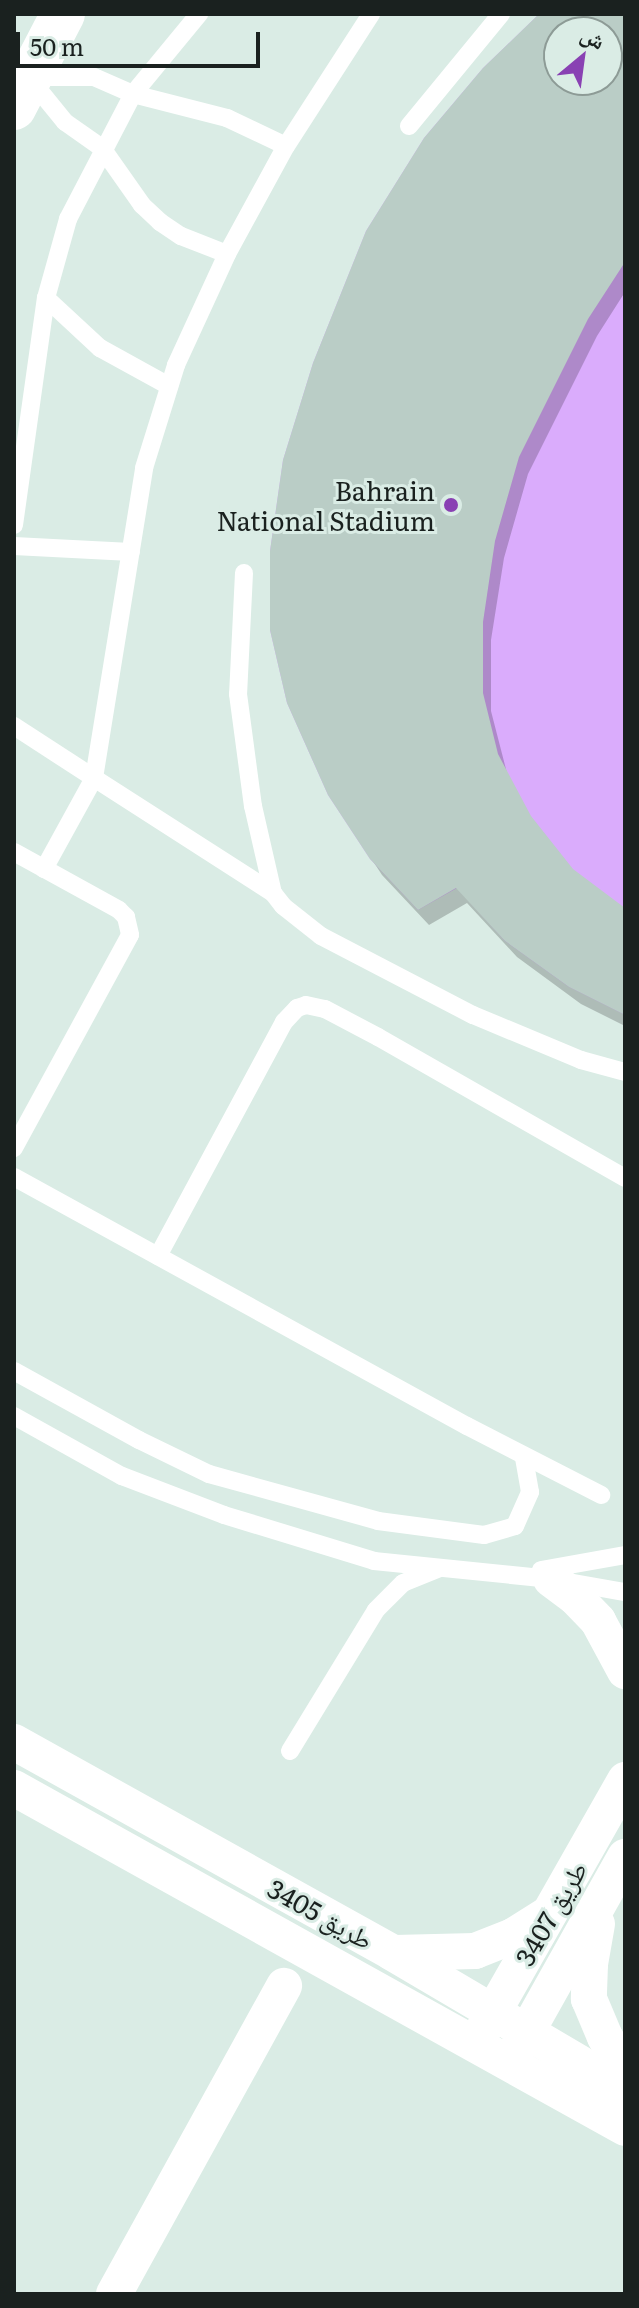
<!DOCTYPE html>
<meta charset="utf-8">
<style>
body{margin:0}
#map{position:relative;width:639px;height:2308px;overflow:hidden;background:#daece5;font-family:Literata,"Noto Naskh Arabic",serif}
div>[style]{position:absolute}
.green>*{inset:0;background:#daacfc}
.shadow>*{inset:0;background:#0003}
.building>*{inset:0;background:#bacdc6}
.lane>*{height:18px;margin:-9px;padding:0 9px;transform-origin:9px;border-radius:9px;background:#fff}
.street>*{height:36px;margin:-18px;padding:0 18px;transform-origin:18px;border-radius:18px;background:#fff}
.secondary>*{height:44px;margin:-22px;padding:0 22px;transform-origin:22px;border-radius:22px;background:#fff}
.dots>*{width:22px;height:22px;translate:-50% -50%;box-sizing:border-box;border:4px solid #daece5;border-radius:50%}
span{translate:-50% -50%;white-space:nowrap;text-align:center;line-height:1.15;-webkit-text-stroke:6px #daece5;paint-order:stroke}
.poi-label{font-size:26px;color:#1a211f}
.right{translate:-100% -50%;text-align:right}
.street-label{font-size:26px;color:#1a211f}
.frame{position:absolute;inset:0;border:16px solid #1a211f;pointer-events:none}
.north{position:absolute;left:543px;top:16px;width:80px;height:80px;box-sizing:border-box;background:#daece5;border:2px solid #8d9b96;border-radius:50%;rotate:29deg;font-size:22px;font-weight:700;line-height:32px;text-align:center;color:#1a211f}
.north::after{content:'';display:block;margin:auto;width:28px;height:36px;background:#8941b3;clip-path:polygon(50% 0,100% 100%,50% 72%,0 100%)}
.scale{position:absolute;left:16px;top:32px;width:244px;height:36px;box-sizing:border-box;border:4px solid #1a211f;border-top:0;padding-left:10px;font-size:24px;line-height:28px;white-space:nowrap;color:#1a211f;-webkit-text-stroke:6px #daece5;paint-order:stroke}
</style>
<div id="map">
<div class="green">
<div style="clip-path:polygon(evenodd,539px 14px,625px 14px,625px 1015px,569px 987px,505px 941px,457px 888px,418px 910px,370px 859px,328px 795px,287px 703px,270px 630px,270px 551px,283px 460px,313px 363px,366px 231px,424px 138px,483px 68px,539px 14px,559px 32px,607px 32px,607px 80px,559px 80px,559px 32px)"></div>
</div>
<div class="shadow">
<div style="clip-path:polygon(evenodd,542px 14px,625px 14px,625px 292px,597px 336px,528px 474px,504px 558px,491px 640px,491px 711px,507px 773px,532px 820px,572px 870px,625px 910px,625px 1026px,581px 1004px,517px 957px,467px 903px,429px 925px,382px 875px,341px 812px,542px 14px,559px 32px,607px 32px,607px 80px,559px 80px,559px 32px)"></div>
</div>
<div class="building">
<div style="clip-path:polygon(evenodd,539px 14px,625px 14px,625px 262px,588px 319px,519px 457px,495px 541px,483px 622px,483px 693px,498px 754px,531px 816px,573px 869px,625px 908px,625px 1015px,569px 987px,505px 941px,456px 888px,418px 910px,370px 859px,328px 795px,287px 703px,270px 630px,270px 551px,283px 460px,313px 363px,366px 231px,424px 138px,483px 68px,539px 14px,559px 32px,607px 32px,607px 80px,559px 80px,559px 32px)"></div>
</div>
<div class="lane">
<div style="left:30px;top:77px;width:64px"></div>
<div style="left:94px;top:77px;width:43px;rotate:23.6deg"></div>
<div style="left:133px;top:94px;width:97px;rotate:14.3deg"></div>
<div style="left:227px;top:118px;width:65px;rotate:25.4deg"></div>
<div style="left:30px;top:79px;width:55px;rotate:50.9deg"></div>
<div style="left:65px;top:122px;width:45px;rotate:35.1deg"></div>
<div style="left:102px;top:148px;width:70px;rotate:54.9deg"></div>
<div style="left:142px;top:205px;width:25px;rotate:43deg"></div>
<div style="left:160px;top:222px;width:25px;rotate:34deg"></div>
<div style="left:181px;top:236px;width:49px;rotate:21.4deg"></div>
<div style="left:409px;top:126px;width:145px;rotate:-50.6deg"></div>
<div style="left:46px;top:298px;width:74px;rotate:42.8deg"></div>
<div style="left:100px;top:348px;width:79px;rotate:28.8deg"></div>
<div style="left:14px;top:525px;width:229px;rotate:-82deg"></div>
<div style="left:46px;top:298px;width:82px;rotate:-74.4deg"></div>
<div style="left:68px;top:219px;width:141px;rotate:-62.5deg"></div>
<div style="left:133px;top:94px;width:104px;rotate:-50.5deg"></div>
<div style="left:14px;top:546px;width:117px;rotate:2.9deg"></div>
<div style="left:244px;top:573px;width:121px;rotate:92.8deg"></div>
<div style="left:238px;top:694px;width:113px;rotate:82.4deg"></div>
<div style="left:253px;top:806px;width:89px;rotate:77.1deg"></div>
<div style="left:14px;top:726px;width:95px;rotate:33deg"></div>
<div style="left:94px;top:778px;width:314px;rotate:-80.8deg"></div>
<div style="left:144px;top:468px;width:108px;rotate:-72.7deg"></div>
<div style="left:176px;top:365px;width:122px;rotate:-65.3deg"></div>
<div style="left:227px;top:254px;width:123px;rotate:-61.4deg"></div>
<div style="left:286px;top:146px;width:157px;rotate:-57.2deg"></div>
<div style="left:14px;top:852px;width:120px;rotate:28.9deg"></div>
<div style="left:119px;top:910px;width:10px;rotate:45deg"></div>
<div style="left:126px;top:917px;width:18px;rotate:77deg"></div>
<div style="left:130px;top:935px;width:243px;rotate:118.6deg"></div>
<div style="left:44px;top:869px;width:104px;rotate:-61.2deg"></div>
<div style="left:94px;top:778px;width:213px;rotate:32.7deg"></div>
<div style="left:273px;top:893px;width:16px;rotate:52deg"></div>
<div style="left:283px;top:906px;width:48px;rotate:38.3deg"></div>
<div style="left:321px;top:936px;width:171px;rotate:27.5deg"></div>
<div style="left:473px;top:1015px;width:117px;rotate:22.6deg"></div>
<div style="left:581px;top:1060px;width:46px;rotate:15.3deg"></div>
<div style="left:14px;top:1177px;width:517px;rotate:28.8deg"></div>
<div style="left:467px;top:1426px;width:151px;rotate:27.2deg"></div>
<div style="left:158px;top:1256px;width:266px;rotate:-61.7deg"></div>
<div style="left:284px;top:1022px;width:19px;rotate:-47deg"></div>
<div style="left:297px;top:1008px;width:9px;rotate:-18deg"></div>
<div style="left:306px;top:1005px;width:19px;rotate:12deg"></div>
<div style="left:325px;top:1009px;width:60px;rotate:27.8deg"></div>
<div style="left:378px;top:1037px;width:284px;rotate:29.7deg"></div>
<div style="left:14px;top:1371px;width:143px;rotate:28.9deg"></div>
<div style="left:139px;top:1440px;width:78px;rotate:25.9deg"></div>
<div style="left:209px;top:1474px;width:175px;rotate:15.5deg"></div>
<div style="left:378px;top:1521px;width:107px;rotate:7.5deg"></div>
<div style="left:484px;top:1535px;width:32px;rotate:-16deg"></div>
<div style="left:515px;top:1526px;width:37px;rotate:-66deg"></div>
<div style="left:530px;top:1492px;width:36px;rotate:-100deg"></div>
<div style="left:14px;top:1416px;width:124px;rotate:29.1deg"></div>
<div style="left:122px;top:1476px;width:109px;rotate:20.9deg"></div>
<div style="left:224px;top:1515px;width:157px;rotate:17deg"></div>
<div style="left:374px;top:1561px;width:178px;rotate:5.8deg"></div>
<div style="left:551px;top:1579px;width:75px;rotate:10deg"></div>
<div style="left:541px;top:1570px;width:85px;rotate:-10.1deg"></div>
<div style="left:290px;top:1751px;width:165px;rotate:-58.6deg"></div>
<div style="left:376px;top:1610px;width:38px;rotate:-45deg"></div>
<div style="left:403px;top:1583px;width:38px;rotate:-22deg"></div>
</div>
<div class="street">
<div style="left:551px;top:1579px;width:31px;rotate:37deg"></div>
<div style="left:576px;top:1598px;width:32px;rotate:46deg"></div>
<div style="left:598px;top:1621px;width:57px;rotate:61.6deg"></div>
<div style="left:14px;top:1742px;width:432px;rotate:29.1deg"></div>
<div style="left:391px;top:1952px;width:272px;rotate:30.5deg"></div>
<div style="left:14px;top:1788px;width:699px;rotate:29.09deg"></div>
<div style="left:597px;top:1924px;width:41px;rotate:99.9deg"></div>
<div style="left:590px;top:1964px;width:35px;rotate:92deg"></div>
<div style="left:589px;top:1999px;width:41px;rotate:67.2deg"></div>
<div style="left:605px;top:2037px;width:38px;rotate:58deg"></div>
<div style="left:395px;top:1953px;width:80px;rotate:-1.4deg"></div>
<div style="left:475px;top:1951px;width:41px;rotate:-21.5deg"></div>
<div style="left:513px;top:1936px;width:40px;rotate:-32deg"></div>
<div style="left:482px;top:2032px;width:290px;rotate:-60.4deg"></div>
<div style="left:515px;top:2053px;width:225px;rotate:-60.7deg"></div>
<div style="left:114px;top:2294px;width:352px;rotate:-61.1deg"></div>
</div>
<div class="secondary">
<div style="left:14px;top:108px;width:106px;rotate:-62.5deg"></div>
</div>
<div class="dots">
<div style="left:451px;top:505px;background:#8941b3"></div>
</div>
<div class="poi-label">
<span class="right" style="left:435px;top:505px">Bahrain<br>National Stadium</span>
</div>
<div class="street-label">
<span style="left:321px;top:1913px;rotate:29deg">طريق 3405</span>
<span style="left:550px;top:1913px;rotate:-60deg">طريق 3407</span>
</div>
<div class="frame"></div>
<div class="north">ش</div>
<div class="scale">50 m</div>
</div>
